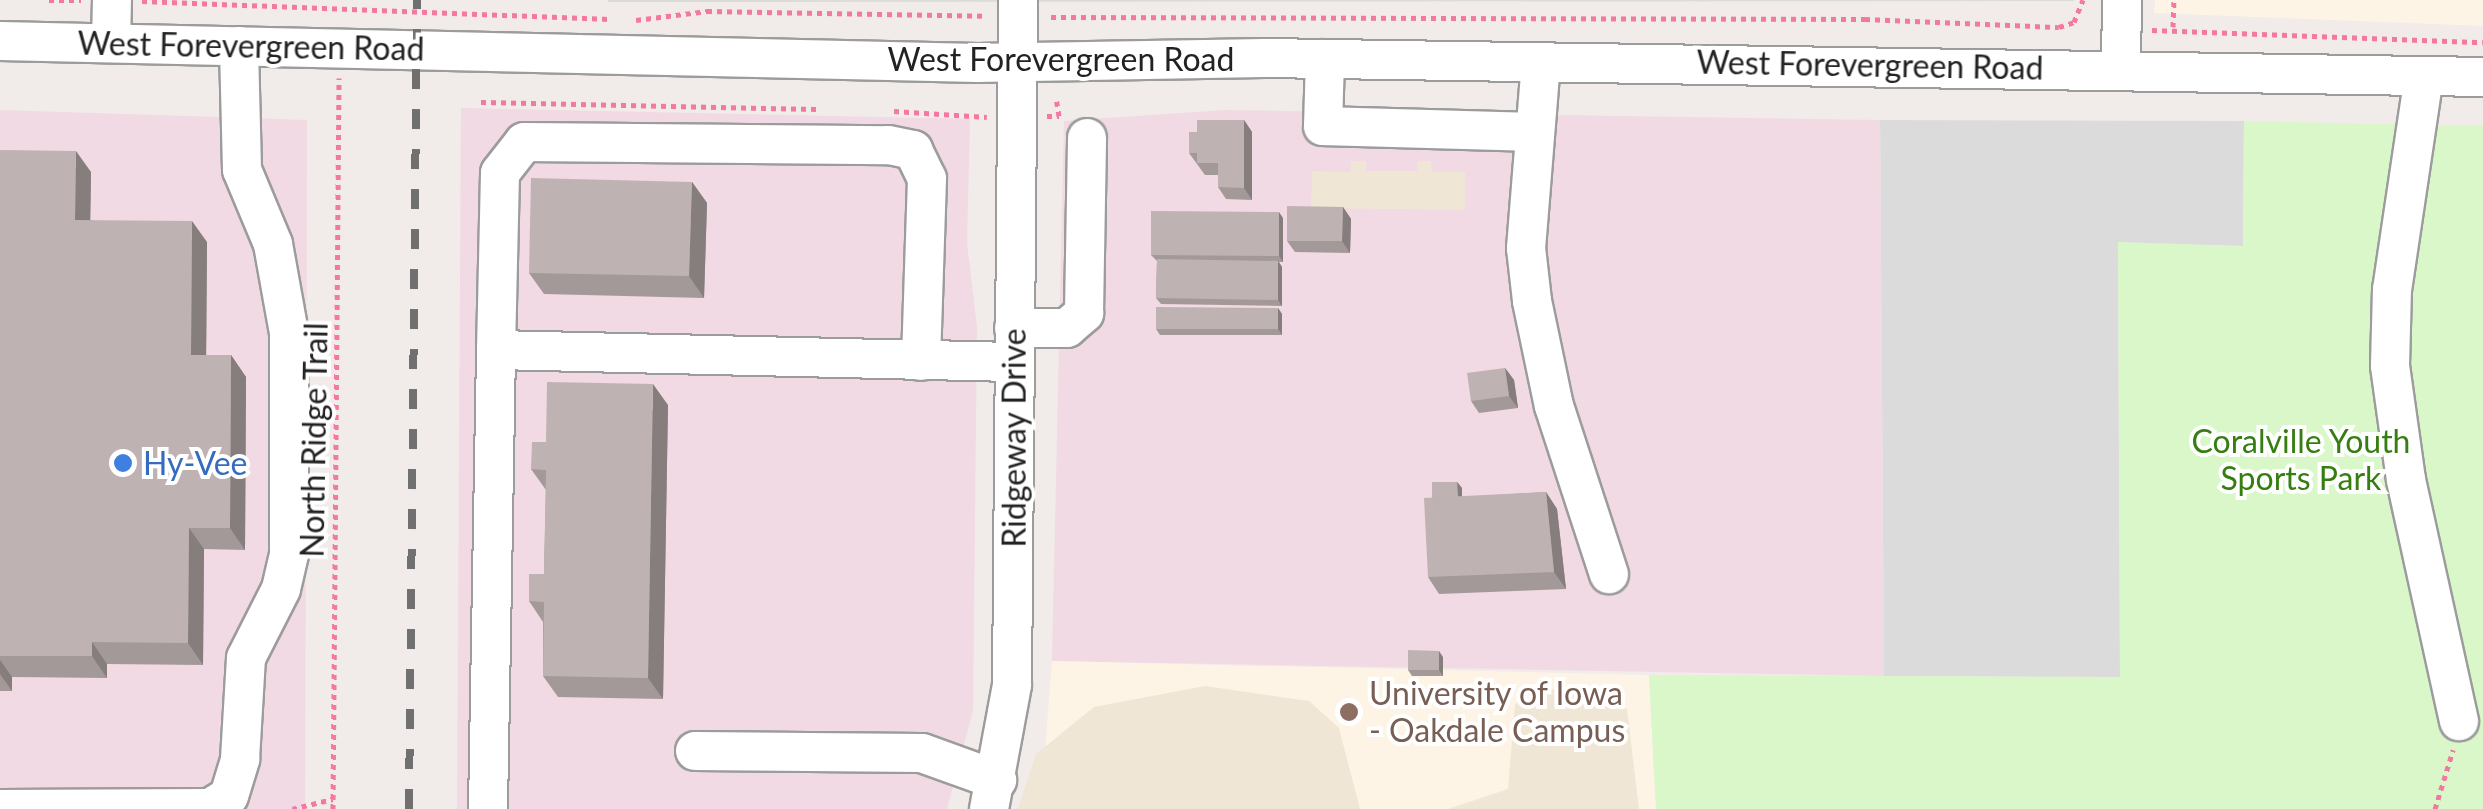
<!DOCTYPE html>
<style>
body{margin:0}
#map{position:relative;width:2483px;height:809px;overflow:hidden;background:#f1ebe9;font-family:Lato,sans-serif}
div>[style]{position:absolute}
.residential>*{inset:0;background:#dcdbdb}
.commercial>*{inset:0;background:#f1dae3}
.education>*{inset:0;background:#fef4e6}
.farmland>*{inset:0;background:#efe6d6}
.park>*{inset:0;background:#daf7ca}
.path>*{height:5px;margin-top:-2.5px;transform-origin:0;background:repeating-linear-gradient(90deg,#f379a0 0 5px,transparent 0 10px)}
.roads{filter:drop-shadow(2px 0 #9c9c9c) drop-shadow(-2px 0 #9c9c9c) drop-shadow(0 2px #9c9c9c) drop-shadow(0 -2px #9c9c9c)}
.minor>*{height:38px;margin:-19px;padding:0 19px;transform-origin:19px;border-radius:19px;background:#fff}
.rail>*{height:8px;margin-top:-4px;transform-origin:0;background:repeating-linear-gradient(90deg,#707070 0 20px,transparent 0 40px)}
.wall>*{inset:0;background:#a49999}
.shaded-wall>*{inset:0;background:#867d7d}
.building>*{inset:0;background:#bfb2b2}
.dots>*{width:28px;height:28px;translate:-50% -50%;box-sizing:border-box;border:5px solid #fff;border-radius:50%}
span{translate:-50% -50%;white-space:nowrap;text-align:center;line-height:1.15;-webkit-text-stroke:8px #fff;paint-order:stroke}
.street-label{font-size:32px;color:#222}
.park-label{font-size:32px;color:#377e12}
.shop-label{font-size:32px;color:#366cbe}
.left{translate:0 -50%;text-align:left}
.education-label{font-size:32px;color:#785e54}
</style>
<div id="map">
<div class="residential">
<div style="clip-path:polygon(608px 0,2074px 0,2074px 1px,608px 2px)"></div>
<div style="clip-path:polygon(1880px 120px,2244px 121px,2243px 246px,2118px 243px,2120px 677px,1884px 676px)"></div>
</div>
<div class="commercial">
<div style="clip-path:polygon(461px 108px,970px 119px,967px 243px,977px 327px,973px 710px,947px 809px,457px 809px)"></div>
<div style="clip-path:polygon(0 110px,307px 120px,305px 809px,0 809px)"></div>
<div style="clip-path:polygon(1225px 110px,1880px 120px,1884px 676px,1052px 661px,1064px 121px)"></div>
</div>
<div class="education">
<div style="clip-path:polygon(2155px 0,2483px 0,2483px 26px,2154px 13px)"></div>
<div style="clip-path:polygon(1052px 661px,1649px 675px,1656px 809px,1022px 809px,1045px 749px)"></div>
</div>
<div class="farmland">
<div style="clip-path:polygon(1351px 161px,1366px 161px,1366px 171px,1417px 171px,1418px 161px,1431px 161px,1432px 172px,1465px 172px,1465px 210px,1311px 208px,1312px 171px,1351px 172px)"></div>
<div style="clip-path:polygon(1205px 686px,1309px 701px,1339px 728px,1360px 809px,1018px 809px,1036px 754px,1094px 707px)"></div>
<div style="clip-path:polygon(1550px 689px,1591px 690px,1627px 709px,1639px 809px,1448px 809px,1508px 789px,1515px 704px)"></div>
</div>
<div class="park">
<div style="clip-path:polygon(2244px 121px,2483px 126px,2483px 809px,1656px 809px,1649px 675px,2120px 677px,2118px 242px,2243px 246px)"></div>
</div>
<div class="path">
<div style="left:49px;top:0;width:32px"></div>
<div style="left:142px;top:1px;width:468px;rotate:2.2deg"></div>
<div style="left:1051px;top:17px;width:814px;rotate:0.14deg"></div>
<div style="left:1865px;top:19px;width:194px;rotate:2.4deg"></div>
<div style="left:2059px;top:27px;width:16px;rotate:-18deg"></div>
<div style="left:2074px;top:22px;width:24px;rotate:-68deg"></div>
<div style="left:636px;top:20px;width:72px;rotate:-7.2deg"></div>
<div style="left:707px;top:11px;width:278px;rotate:1deg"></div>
<div style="left:2173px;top:27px;width:27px;rotate:-88deg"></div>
<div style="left:2152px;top:30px;width:331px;rotate:2.1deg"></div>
<div style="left:481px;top:102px;width:337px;rotate:1.2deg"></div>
<div style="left:894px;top:111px;width:93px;rotate:3.7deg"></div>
<div style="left:1047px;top:116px;width:12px"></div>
<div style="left:1059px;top:116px;width:18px;rotate:-99deg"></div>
<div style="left:292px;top:809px;width:42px;rotate:-13.7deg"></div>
<div style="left:333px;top:809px;width:731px;rotate:-89.53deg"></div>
<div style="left:2435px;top:809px;width:62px;rotate:-73deg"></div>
</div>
<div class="roads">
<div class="minor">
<div style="left:0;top:41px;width:978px;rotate:1.29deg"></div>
<div style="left:978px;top:63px;width:286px;rotate:-1deg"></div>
<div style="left:1264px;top:58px;width:1219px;rotate:0.89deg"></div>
<div style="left:111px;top:43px;width:43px;rotate:-88.7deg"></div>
<div style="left:1325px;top:59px;width:67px;rotate:91.7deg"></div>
<div style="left:1323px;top:126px;width:211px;rotate:1.6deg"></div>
<div style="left:1541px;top:62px;width:187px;rotate:94.6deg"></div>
<div style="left:1526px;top:248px;width:53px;rotate:83.5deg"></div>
<div style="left:1532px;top:301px;width:107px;rotate:78.2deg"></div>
<div style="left:1554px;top:406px;width:177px;rotate:71.9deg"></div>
<div style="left:2121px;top:68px;width:68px;rotate:-89.2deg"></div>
<div style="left:2424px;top:76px;width:215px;rotate:98.5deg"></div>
<div style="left:2392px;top:289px;width:77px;rotate:91.5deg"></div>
<div style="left:2390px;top:366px;width:115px;rotate:82deg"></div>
<div style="left:2406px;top:480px;width:247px;rotate:77.6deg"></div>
<div style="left:1014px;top:328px;width:53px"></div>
<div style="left:1067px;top:328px;width:23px;rotate:-41deg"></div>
<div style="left:1084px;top:313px;width:175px;rotate:-89deg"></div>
<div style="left:496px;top:350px;width:177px;rotate:-88.7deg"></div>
<div style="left:500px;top:173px;width:39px;rotate:-52deg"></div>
<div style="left:524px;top:142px;width:365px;rotate:0.5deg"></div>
<div style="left:889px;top:145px;width:25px;rotate:12deg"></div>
<div style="left:913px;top:150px;width:32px;rotate:64deg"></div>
<div style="left:927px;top:179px;width:182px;rotate:91.9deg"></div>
<div style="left:695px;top:751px;width:227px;rotate:0.5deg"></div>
<div style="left:922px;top:753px;width:80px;rotate:19.8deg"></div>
<div style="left:0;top:809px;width:210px;rotate:-0.3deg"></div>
<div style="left:210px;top:808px;width:22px;rotate:-32deg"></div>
<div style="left:229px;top:796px;width:39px;rotate:-73deg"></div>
<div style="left:240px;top:759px;width:101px;rotate:-86.6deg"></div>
<div style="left:246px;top:658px;width:77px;rotate:-63.1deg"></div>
<div style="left:281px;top:589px;width:36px;rotate:-77deg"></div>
<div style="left:289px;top:554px;width:221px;rotate:-90deg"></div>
<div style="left:289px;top:333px;width:90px;rotate:-100.2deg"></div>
<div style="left:273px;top:244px;width:80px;rotate:-112.7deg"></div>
<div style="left:242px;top:170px;width:124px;rotate:-91.4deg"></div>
<div style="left:488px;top:809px;width:459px;rotate:-89deg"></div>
<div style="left:496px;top:350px;width:518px;rotate:1.33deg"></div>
<div style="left:989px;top:809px;width:126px;rotate:-79.5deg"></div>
<div style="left:1012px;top:685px;width:685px;rotate:-89.5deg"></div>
</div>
</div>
<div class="rail">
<div style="left:409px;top:809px;width:809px;rotate:-89.43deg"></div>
</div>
<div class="wall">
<div style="clip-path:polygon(1244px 120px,1252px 132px,1252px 200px,1226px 199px,1218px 187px,1218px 175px,1205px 175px,1189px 153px,1197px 132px)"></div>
<div style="clip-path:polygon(0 150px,91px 172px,90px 220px,207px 242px,206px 355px,231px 355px,246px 377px,245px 550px,204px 549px,203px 665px,107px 664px,107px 678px,12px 677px,12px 691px,0 691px)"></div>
<div style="clip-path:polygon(692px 182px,707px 203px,704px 298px,544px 294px,529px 273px)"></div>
<div style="clip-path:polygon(1343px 207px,1351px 219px,1350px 253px,1295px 252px,1287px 241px)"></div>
<div style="clip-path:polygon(1283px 218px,1283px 262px,1279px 262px,1282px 267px,1282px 306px,1161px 304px,1156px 298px,1157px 261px,1151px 255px)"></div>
<div style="clip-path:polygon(1278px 308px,1282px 314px,1282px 335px,1160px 335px,1156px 329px)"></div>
<div style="clip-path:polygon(1505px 368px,1514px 380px,1518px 408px,1479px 413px,1471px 401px)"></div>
<div style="clip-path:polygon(668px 405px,663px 699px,558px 697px,543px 676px,543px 622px,529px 601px,544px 574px,546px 490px,531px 469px,546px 442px)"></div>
<div style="clip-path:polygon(1457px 482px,1462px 488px,1462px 497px,1546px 492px,1557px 509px,1566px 589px,1439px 594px,1428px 577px,1432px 498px)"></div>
<div style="clip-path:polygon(1443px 657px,1443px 676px,1412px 676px,1408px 670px)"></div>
</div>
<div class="shaded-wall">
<div style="clip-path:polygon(1244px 120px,1252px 132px,1252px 200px,1244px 188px)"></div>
<div style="clip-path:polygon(76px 151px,91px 172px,90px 242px,75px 220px)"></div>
<div style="clip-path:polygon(692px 182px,707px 203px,704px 298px,689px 276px)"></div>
<div style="clip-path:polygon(1343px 207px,1351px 219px,1350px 253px,1342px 241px)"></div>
<div style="clip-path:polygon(1279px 212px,1283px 218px,1283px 262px,1279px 256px)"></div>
<div style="clip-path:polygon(192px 221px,207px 242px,206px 376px,191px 355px)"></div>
<div style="clip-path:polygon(1278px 261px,1282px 267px,1282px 306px,1278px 300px)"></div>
<div style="clip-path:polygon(1278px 308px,1282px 314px,1282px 335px,1278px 329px)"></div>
<div style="clip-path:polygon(231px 355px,246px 377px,245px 550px,230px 528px)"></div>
<div style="clip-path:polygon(1505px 368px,1514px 380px,1518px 408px,1509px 396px)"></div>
<div style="clip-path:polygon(653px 384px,668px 405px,663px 699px,648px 678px)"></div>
<div style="clip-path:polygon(1457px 482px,1462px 488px,1462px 510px,1458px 504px)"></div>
<div style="clip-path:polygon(1546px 492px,1557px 509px,1566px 589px,1554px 572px)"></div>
<div style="clip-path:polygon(189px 528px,204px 549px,203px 665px,188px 643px)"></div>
<div style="clip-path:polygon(92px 642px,107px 664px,107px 678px,92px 656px)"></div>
<div style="clip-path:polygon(1439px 651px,1443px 657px,1443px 676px,1439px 670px)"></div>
<div style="clip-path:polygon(0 660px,12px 677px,12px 691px,0 674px)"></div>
</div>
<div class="building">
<div style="clip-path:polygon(1197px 120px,1244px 120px,1244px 188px,1218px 187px,1218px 163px,1197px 163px,1197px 153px,1189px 153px,1189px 132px,1197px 132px)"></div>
<div style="clip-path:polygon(0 150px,76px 151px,75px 220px,192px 221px,191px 355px,231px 355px,230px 528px,189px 528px,188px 643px,92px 642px,92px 656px,0 656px)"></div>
<div style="clip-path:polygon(531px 178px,692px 182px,689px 276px,529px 273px)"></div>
<div style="clip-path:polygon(1287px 206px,1343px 207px,1342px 241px,1287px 241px)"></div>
<div style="clip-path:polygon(1151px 211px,1279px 212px,1279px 256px,1151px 255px)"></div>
<div style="clip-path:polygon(1157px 259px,1278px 261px,1278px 300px,1156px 298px)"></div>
<div style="clip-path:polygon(1156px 307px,1278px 308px,1278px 329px,1156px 329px)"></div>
<div style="clip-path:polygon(1505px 368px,1509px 396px,1471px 401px,1467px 373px)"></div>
<div style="clip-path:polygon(547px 382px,653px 384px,648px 678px,543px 676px,544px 602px,529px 601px,529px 574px,544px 574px,546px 470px,531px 469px,532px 442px,546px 442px)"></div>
<div style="clip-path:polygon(1432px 482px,1457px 482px,1458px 497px,1432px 498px)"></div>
<div style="clip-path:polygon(1546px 492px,1554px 572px,1428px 577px,1424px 498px)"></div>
<div style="clip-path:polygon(1408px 650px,1439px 651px,1439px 670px,1408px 670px)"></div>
</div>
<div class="dots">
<div style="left:123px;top:463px;background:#3f7fe0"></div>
<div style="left:1349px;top:712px;background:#8d6e63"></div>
</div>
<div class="street-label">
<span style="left:251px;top:46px;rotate:1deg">West Forevergreen Road</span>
<span style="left:1061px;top:59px">West Forevergreen Road</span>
<span style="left:1870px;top:65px;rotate:1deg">West Forevergreen Road</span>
<span style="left:1014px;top:438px;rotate:-90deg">Ridgeway Drive</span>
<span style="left:314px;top:440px;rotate:-89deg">North Ridge Trail</span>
</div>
<div class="park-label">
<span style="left:2301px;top:460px">Coralville Youth<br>Sports Park</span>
</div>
<div class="shop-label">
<span class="left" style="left:143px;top:463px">Hy-Vee</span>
</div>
<div class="education-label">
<span class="left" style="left:1369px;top:712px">University of Iowa<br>- Oakdale Campus</span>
</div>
</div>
